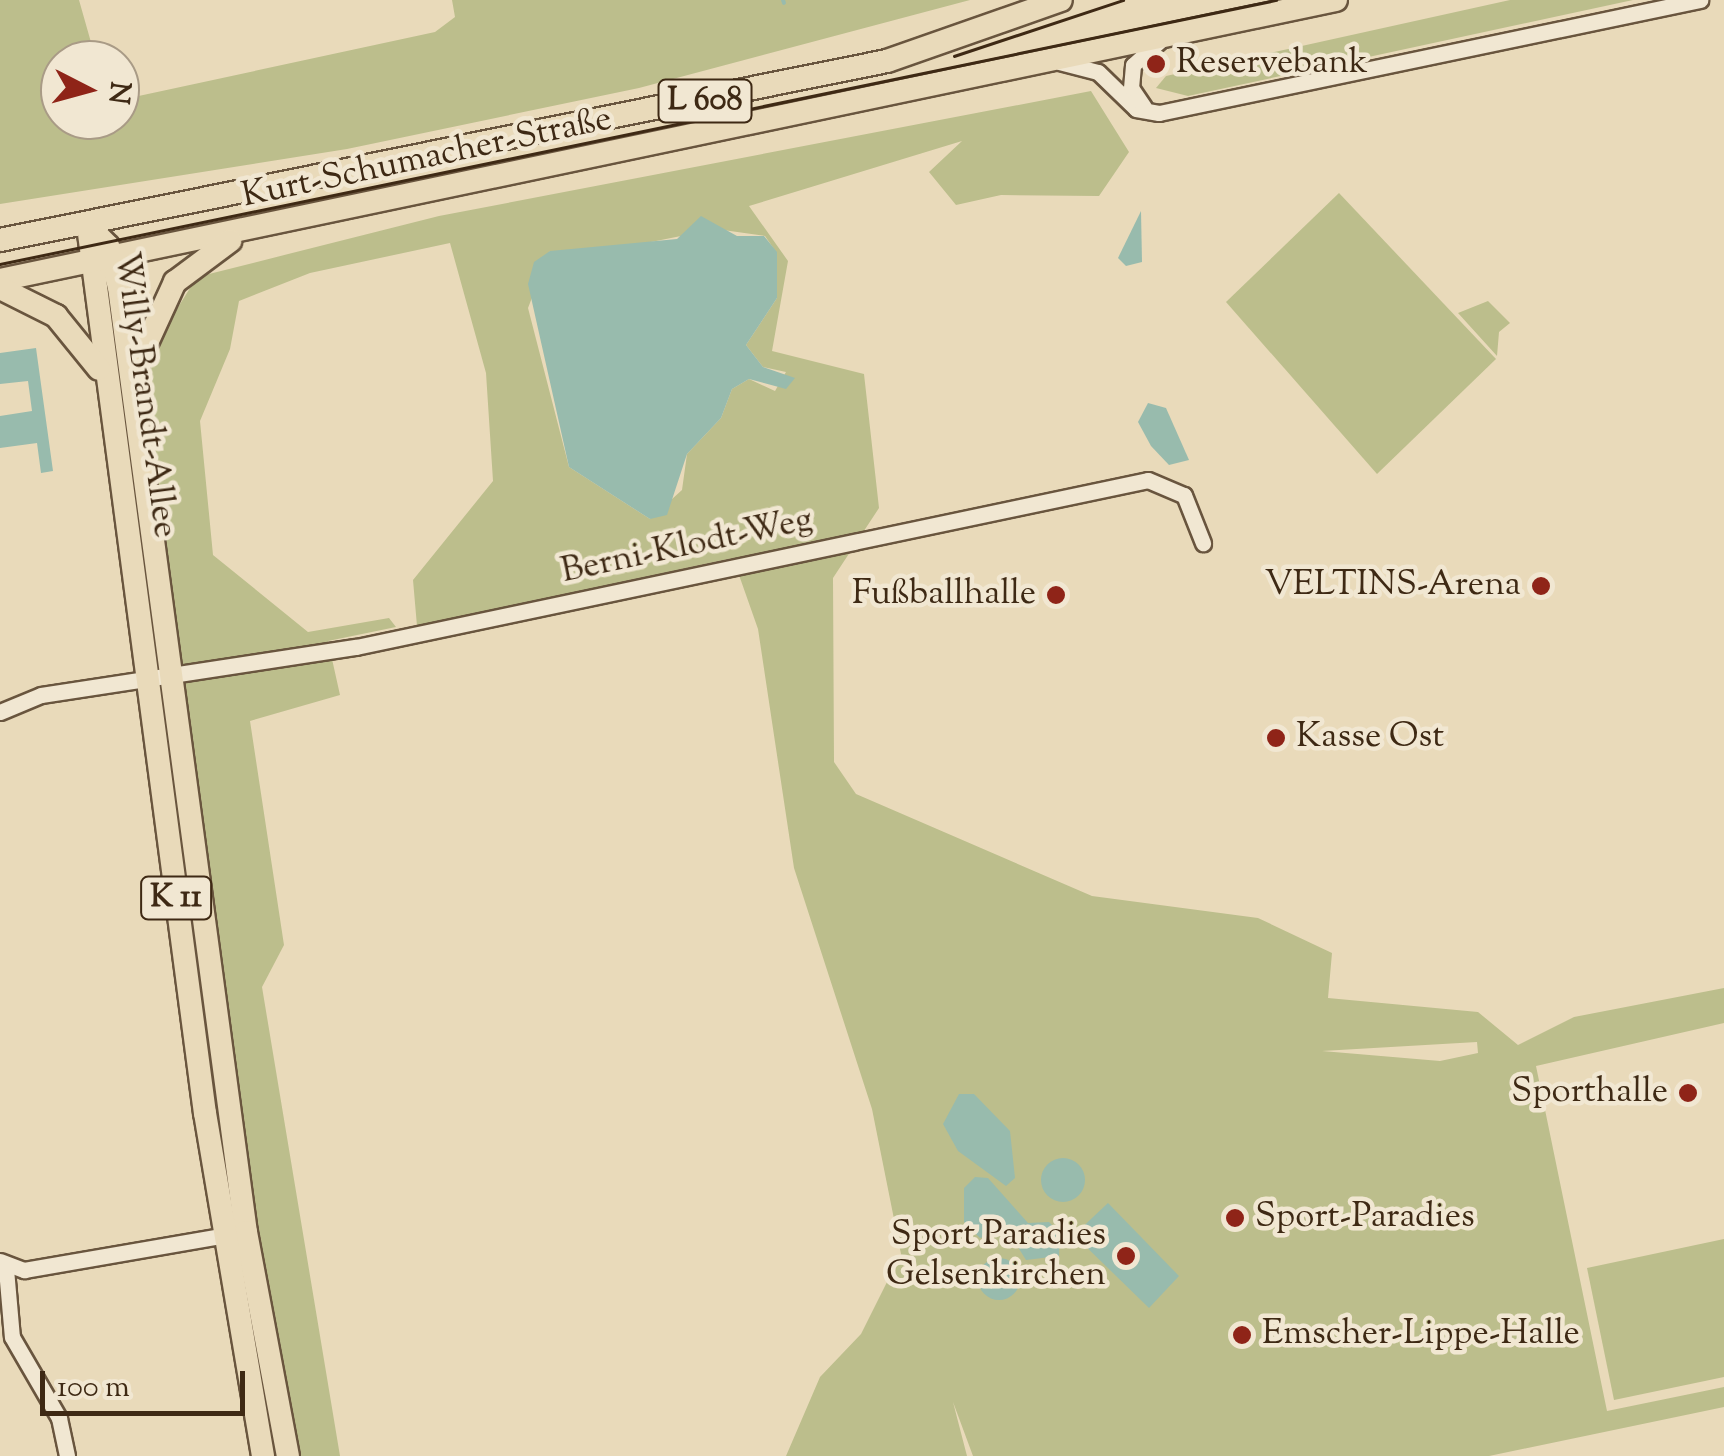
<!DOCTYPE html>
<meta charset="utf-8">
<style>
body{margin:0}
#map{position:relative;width:1724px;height:1456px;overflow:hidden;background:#e9daba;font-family:"Sorts Mill Goudy",serif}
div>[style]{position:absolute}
.green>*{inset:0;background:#bcbe8c}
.water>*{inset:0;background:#98bbad}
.round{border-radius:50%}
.stream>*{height:4px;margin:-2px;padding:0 2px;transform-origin:2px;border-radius:2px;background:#98bbad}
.roads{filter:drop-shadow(2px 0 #69553e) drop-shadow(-2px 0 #69553e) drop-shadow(0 2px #69553e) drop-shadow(0 -2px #69553e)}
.street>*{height:15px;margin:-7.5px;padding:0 7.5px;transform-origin:7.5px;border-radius:7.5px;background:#f1e7d2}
.primary>*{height:22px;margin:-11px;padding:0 11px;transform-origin:11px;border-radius:11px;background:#e9daba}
.tram>*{height:2.5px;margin:-1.25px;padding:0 1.25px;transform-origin:1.25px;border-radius:1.25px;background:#3e2914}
.dots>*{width:28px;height:28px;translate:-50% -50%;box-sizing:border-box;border:5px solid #f1e7d2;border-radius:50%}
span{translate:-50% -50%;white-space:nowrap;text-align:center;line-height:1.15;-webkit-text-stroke:9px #f1e7d2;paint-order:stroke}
.shield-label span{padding:2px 8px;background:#f1e7d2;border:2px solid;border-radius:8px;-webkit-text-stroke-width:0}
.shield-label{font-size:32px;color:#3e2914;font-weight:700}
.poi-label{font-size:35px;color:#3e2914}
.left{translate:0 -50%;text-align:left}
.right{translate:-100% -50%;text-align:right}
.street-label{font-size:35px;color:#3e2914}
.north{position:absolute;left:40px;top:40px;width:100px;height:100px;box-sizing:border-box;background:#f1e7d2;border:2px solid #a99b86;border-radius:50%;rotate:96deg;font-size:28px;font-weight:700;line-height:40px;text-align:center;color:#3e2914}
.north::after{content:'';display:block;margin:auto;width:35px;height:45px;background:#8f2418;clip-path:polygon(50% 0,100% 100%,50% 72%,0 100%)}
.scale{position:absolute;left:40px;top:1371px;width:205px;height:45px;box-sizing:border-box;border:5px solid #3e2914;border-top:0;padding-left:12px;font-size:30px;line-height:35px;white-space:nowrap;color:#3e2914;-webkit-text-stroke:8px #f1e7d2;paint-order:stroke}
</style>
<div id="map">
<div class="green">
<div style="clip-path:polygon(0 0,79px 0,96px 60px,60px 60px,60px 120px,120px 120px,120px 100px,435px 32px,455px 17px,452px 0,970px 0,639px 88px,347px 149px,0 204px)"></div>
<div style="clip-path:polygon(1510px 0,1633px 0,1188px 96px,1156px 88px,1166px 76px)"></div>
<div style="clip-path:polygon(evenodd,1091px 91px,1129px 152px,1099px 196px,1001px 195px,956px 205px,929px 172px,962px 141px,749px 206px,788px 261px,772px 351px,864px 374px,879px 508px,833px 578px,834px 762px,856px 794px,1092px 896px,1258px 918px,1332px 953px,1328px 998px,1478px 1012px,1518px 1045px,1574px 1017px,1724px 988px,1724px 1023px,1536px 1066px,1607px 1411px,1724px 1387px,1724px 1407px,1489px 1456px,973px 1456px,953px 1402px,967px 1456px,786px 1456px,820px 1377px,861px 1334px,901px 1254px,872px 1109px,794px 868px,758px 629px,733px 558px,417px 626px,413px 580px,493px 481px,486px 373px,450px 243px,310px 273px,239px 301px,230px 349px,200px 421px,213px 555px,308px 632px,389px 618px,396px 627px,328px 641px,340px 695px,250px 721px,284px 945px,262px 987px,340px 1456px,301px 1456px,256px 1239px,143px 363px,197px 277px,439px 216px,1091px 91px,716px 229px,765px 236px,776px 252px,777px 298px,746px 345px,763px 367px,786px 372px,775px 391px,749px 379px,732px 389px,721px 418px,687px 454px,682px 490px,650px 519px,569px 467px,528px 308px,550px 251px,601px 252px,716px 229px,1091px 91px,1477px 1042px,1478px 1053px,1440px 1061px,1322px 1051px,1477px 1042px)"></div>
<div style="clip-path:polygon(1339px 193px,1496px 359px,1377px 474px,1226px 302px)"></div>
<div style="clip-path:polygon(1488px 301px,1510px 323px,1499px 332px,1497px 356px,1458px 313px)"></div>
<div style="clip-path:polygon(1724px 1239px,1724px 1377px,1614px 1400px,1587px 1268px)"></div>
</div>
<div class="water">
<div style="clip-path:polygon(1141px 211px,1142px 262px,1126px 266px,1118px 258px)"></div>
<div style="clip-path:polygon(701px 216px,737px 236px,764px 236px,777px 252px,777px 298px,746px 345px,763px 367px,795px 378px,786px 389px,749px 379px,732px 389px,721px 418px,687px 454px,667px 515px,650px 519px,569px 467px,528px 284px,534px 262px,550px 251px,677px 239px)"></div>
<div style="clip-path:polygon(36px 348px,53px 471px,41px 473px,37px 443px,0 448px,0 416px,32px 411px,28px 381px,0 384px,0 353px)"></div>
<div style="clip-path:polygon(1148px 403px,1166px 408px,1189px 460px,1169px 465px,1151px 446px,1138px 422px)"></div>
<div style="clip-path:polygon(959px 1094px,974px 1094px,1010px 1131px,1015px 1178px,1006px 1186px,958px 1151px,943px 1124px)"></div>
<div class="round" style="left:1041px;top:1158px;width:44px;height:44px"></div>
<div style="clip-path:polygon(975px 1177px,988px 1178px,1028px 1223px,1049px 1222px,1060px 1233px,1059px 1256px,1026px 1260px,1008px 1231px,980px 1238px,964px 1222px,964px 1188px)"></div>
<div style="clip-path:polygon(1108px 1203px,1179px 1276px,1149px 1308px,1074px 1235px)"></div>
<div class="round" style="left:978px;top:1258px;width:42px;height:42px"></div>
</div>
<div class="stream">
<div style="left:783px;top:0;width:3px;rotate:72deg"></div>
</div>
<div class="roads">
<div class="street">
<div style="left:1059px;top:62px;width:40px;rotate:14.4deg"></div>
<div style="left:1098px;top:72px;width:53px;rotate:44.2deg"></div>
<div style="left:1136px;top:109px;width:23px;rotate:10deg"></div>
<div style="left:1159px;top:113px;width:553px;rotate:-11.8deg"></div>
<div style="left:1144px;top:107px;width:23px;rotate:-124deg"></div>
<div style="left:1131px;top:88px;width:23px;rotate:-85deg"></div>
<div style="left:1133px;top:65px;width:40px;rotate:-42deg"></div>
<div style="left:0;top:712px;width:44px;rotate:-22.5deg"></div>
<div style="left:41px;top:695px;width:319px;rotate:-8.7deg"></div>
<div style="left:356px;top:647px;width:809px;rotate:-11.91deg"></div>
<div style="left:1148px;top:480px;width:39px;rotate:23deg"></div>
<div style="left:1184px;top:495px;width:52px;rotate:68.4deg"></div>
<div style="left:0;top:1261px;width:26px;rotate:21deg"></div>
<div style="left:24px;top:1270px;width:212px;rotate:-9.8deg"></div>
<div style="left:6px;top:1269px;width:68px;rotate:85deg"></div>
<div style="left:12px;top:1337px;width:94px;rotate:59.9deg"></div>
<div style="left:59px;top:1418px;width:39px;rotate:78deg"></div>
</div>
<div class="primary">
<div style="left:88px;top:226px;width:28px;rotate:45deg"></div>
<div style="left:108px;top:246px;width:42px;rotate:75deg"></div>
<div style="left:119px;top:287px;width:953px;rotate:82.35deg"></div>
<div style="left:246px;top:1232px;width:228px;rotate:79.4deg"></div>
<div style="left:88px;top:226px;width:895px;rotate:82.49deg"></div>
<div style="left:205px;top:1113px;width:348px;rotate:80.4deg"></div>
<div style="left:0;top:240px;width:905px;rotate:-11.41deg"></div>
<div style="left:887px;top:61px;width:184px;rotate:-19.3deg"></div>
<div style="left:0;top:280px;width:1365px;rotate:-11.84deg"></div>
<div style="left:0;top:288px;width:63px;rotate:26.6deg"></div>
<div style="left:56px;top:316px;width:68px;rotate:50.9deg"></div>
<div style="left:136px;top:367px;width:94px;rotate:-65.4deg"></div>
<div style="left:175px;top:282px;width:69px;rotate:-36.7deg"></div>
</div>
</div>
<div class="tram">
<div style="left:954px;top:56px;width:178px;rotate:-18.3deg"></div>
<div style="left:0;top:264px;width:1303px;rotate:-11.69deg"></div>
</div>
<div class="dots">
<div style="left:1156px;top:64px;background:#8f2418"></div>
<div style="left:1541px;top:586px;background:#8f2418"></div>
<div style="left:1056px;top:595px;background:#8f2418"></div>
<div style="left:1276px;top:738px;background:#8f2418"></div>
<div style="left:1688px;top:1093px;background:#8f2418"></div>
<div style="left:1235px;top:1218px;background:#8f2418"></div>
<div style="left:1126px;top:1256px;background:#8f2418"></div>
<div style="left:1242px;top:1335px;background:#8f2418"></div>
</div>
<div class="shield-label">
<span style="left:705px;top:101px">L 608</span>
<span style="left:176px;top:898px">K 11</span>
</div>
<div class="poi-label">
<span class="left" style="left:1176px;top:64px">Reservebank</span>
<span class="right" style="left:1521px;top:586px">VELTINS-Arena</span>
<span class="right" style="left:1036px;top:595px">Fußballhalle</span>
<span class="left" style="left:1296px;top:738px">Kasse Ost</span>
<span class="right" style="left:1668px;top:1093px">Sporthalle</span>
<span class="left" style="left:1255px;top:1218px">Sport-Paradies</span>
<span class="right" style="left:1106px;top:1256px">Sport Paradies<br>Gelsenkirchen</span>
<span class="left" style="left:1262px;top:1335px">Emscher-Lippe-Halle</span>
</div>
<div class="street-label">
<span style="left:427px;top:159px;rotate:-12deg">Kurt-Schumacher-Straße</span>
<span style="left:144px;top:395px;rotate:82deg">Willy-Brandt-Allee</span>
<span style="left:687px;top:547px;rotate:-12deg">Berni-Klodt-Weg</span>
</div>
<div class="north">N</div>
<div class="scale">100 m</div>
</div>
